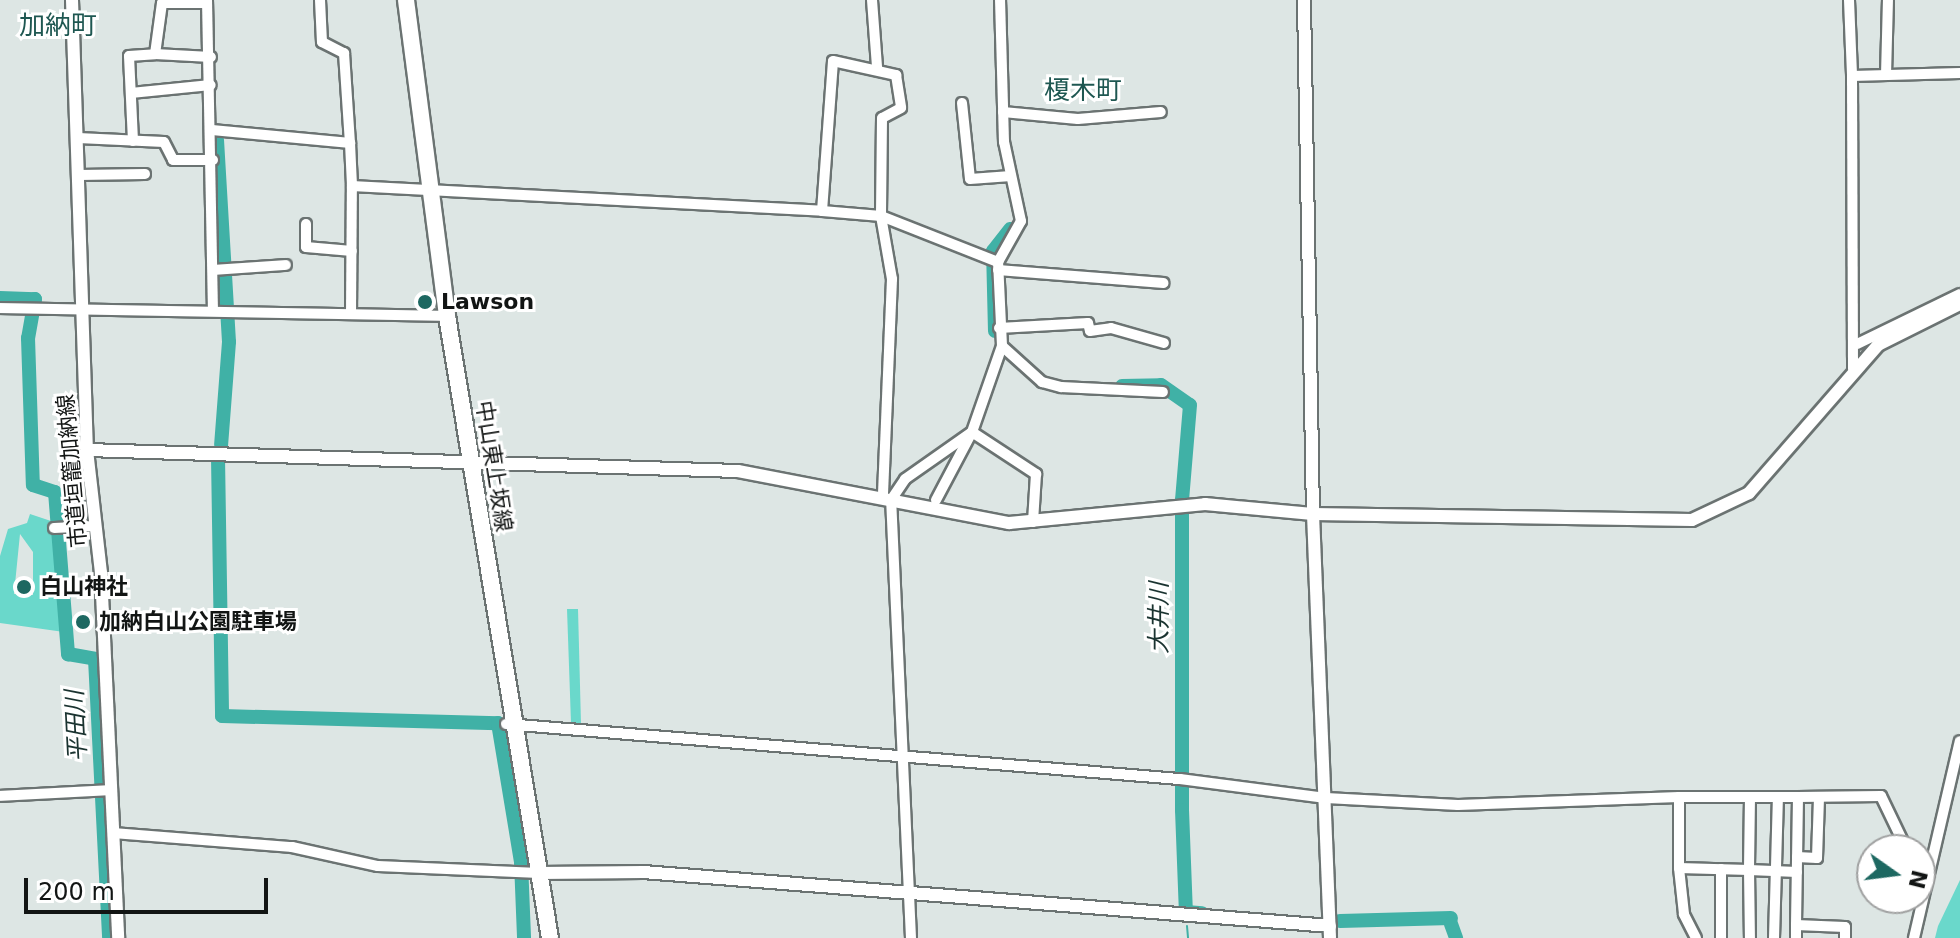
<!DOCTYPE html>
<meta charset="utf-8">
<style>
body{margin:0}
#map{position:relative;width:1960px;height:938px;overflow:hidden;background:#dde6e4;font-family:"DejaVu Sans","Noto Sans JP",sans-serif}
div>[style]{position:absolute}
.green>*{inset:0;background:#6ad8cb}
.stream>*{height:2px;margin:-1px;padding:0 1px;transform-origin:1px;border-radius:1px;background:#40b1a6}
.river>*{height:14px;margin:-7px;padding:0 7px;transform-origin:7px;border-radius:7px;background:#40b1a6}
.roads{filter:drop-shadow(2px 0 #6b7372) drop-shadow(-2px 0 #6b7372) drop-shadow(0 2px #6b7372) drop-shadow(0 -2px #6b7372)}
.minor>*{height:10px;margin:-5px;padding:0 5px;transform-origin:5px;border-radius:5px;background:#fff}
.tertiary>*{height:12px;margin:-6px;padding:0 6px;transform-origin:6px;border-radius:6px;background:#fff}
.primary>*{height:16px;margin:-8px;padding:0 8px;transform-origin:8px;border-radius:8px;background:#fff}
.dots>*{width:22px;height:22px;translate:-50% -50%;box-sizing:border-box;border:4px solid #fff;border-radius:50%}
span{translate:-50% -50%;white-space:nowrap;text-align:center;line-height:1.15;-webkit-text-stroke:6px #fff;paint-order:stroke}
.poi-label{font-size:22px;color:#121514;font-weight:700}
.left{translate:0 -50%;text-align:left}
.street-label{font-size:22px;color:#121514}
.water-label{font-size:24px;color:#1a3330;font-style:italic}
.quarter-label{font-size:26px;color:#1e5751}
.north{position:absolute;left:1856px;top:834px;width:80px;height:80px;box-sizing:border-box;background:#fff;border:2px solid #a0a1a1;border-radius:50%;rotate:104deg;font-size:22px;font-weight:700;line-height:32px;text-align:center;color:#121514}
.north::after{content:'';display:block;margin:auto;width:28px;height:36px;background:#1d6861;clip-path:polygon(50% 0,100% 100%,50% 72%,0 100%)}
.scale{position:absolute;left:24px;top:878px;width:244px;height:36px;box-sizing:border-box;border:4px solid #121514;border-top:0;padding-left:10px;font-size:24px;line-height:28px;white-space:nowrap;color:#121514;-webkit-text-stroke:6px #fff;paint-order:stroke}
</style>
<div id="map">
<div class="green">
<div style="clip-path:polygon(evenodd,30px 514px,51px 521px,64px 632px,0 623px,0 556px,8px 529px,27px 523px,30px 514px,20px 534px,33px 552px,33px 595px,14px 594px,20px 534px)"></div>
<div style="clip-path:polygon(567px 609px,578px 609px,581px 724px,571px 723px)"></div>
<div style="clip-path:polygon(1960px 880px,1960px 938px,1935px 938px,1938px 926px)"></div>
</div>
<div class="stream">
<div style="left:1187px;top:926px;width:12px;rotate:85deg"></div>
</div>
<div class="river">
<div style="left:217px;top:140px;width:202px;rotate:86.6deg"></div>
<div style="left:229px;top:342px;width:103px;rotate:94.4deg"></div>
<div style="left:0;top:298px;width:35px;rotate:2deg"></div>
<div style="left:35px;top:299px;width:40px;rotate:100deg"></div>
<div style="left:28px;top:338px;width:147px;rotate:88.1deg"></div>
<div style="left:33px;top:485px;width:23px;rotate:18deg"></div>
<div style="left:55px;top:492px;width:163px;rotate:85.4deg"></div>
<div style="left:68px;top:654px;width:27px;rotate:10deg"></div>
<div style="left:95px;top:659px;width:279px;rotate:87.1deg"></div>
<div style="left:995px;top:331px;width:80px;rotate:-91.4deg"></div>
<div style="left:993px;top:251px;width:28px;rotate:-52deg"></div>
<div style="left:1122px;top:386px;width:39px;rotate:-1deg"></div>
<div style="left:1161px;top:385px;width:35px;rotate:35deg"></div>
<div style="left:1190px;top:405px;width:95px;rotate:94.8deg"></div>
<div style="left:1182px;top:500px;width:310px;rotate:90deg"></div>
<div style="left:1182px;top:810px;width:102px;rotate:87.8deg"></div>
<div style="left:1186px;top:912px;width:16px;rotate:4deg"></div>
<div style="left:218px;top:457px;width:259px;rotate:89.1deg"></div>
<div style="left:222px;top:716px;width:276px;rotate:1.5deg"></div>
<div style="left:498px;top:723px;width:141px;rotate:80.6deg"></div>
<div style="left:521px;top:862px;width:76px;rotate:87.7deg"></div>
<div style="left:1340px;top:921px;width:111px;rotate:-1.5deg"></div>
<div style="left:1451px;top:924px;width:15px;rotate:70deg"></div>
</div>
<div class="roads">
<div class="minor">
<div style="left:207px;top:0;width:310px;rotate:88.9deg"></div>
<div style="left:320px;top:0;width:42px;rotate:87.3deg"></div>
<div style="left:322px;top:42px;width:25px;rotate:27deg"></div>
<div style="left:344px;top:53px;width:90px;rotate:86.2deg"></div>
<div style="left:872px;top:0;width:67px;rotate:85.7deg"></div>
<div style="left:1849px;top:0;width:76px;rotate:87.7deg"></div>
<div style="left:1852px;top:76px;width:108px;rotate:-1.6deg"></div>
<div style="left:207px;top:3px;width:45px;rotate:180deg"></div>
<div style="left:162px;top:3px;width:51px;rotate:97.8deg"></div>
<div style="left:155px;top:54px;width:56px;rotate:3.1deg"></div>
<div style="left:833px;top:61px;width:65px;rotate:12.5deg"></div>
<div style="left:896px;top:75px;width:33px;rotate:81deg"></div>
<div style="left:901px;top:108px;width:21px;rotate:152deg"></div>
<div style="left:882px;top:118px;width:98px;rotate:90.6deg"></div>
<div style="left:881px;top:216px;width:59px;rotate:-175.2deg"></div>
<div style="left:822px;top:211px;width:150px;rotate:-85.8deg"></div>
<div style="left:1886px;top:75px;width:75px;rotate:-88.5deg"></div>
<div style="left:1852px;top:76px;width:293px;rotate:89.8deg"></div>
<div style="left:131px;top:93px;width:80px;rotate:-5.7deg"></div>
<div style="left:962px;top:103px;width:76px;rotate:84deg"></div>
<div style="left:970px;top:179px;width:41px;rotate:-4.2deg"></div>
<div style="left:1003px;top:112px;width:75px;rotate:5.3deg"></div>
<div style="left:1078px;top:119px;width:83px;rotate:-4.8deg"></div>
<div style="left:212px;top:130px;width:139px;rotate:5.4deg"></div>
<div style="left:350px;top:143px;width:43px;rotate:87.3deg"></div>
<div style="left:352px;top:186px;width:471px;rotate:3deg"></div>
<div style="left:78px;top:138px;width:86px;rotate:2.7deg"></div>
<div style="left:164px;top:142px;width:20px;rotate:63deg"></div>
<div style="left:173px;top:160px;width:40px"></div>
<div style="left:133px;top:141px;width:85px;rotate:-92.7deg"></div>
<div style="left:129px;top:56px;width:26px;rotate:-4deg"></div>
<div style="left:79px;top:175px;width:66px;rotate:-0.9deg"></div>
<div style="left:881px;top:216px;width:64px;rotate:80.1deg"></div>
<div style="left:892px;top:279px;width:219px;rotate:92.4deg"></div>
<div style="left:881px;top:216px;width:126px;rotate:21.5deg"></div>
<div style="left:306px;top:224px;width:23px;rotate:90deg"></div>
<div style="left:306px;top:247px;width:46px;rotate:5deg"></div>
<div style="left:214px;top:270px;width:72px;rotate:-4deg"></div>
<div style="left:998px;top:270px;width:166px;rotate:4.5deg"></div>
<div style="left:0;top:308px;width:447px;rotate:1deg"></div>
<div style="left:351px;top:314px;width:128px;rotate:-89.6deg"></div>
<div style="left:999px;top:328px;width:89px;rotate:-3.2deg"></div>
<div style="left:1088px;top:323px;width:8px;rotate:76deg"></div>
<div style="left:1090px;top:331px;width:21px;rotate:-8deg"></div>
<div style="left:1111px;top:328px;width:55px;rotate:15.8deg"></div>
<div style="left:1857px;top:344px;width:114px;rotate:-25.9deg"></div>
<div style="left:1002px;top:346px;width:54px;rotate:42deg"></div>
<div style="left:1042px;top:382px;width:20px;rotate:15deg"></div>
<div style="left:1061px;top:387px;width:102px;rotate:2.8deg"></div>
<div style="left:936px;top:500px;width:77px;rotate:-62.1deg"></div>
<div style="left:972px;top:432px;width:77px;rotate:33.3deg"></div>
<div style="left:1036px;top:474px;width:48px;rotate:93.6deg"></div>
<div style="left:54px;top:528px;width:41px;rotate:-2.8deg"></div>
<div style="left:506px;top:724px;width:676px;rotate:4.67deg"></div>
<div style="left:1180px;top:779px;width:147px;rotate:7.4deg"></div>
<div style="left:1326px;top:798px;width:132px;rotate:3deg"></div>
<div style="left:1458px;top:805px;width:221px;rotate:-2.1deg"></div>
<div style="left:0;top:796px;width:112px;rotate:-3.1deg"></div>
<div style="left:1750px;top:797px;width:73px;rotate:90.8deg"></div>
<div style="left:1749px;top:870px;width:48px;rotate:2.4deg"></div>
<div style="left:1798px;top:797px;width:83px;rotate:-0.7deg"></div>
<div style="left:1881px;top:796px;width:60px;rotate:64.3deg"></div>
<div style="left:113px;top:833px;width:180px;rotate:4.5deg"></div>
<div style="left:292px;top:847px;width:88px;rotate:12.5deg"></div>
<div style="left:378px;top:866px;width:161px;rotate:2.5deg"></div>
<div style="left:1797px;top:857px;width:20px;rotate:3deg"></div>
<div style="left:1817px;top:858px;width:61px;rotate:-88.1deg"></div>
<div style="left:1679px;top:868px;width:71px;rotate:-90deg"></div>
<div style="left:1679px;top:797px;width:119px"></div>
<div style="left:1798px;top:797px;width:128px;rotate:90.9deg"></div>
<div style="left:1796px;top:925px;width:49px;rotate:2.3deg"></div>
<div style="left:1845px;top:927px;width:11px;rotate:90deg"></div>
<div style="left:1721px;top:869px;width:69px;rotate:90deg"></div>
<div style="left:911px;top:938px;width:438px;rotate:-92.6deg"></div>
<div style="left:891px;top:500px;width:25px;rotate:-56deg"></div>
<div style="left:905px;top:479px;width:82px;rotate:-35deg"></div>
<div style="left:972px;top:432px;width:91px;rotate:-70.8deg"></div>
<div style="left:1002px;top:346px;width:84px;rotate:-92.7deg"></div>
<div style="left:998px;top:262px;width:47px;rotate:-60.7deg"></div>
<div style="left:1021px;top:221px;width:81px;rotate:-102.1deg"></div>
<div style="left:1004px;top:142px;width:142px;rotate:-91.6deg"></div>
<div style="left:1696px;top:938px;width:27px;rotate:-117deg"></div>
<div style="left:1684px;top:914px;width:46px;rotate:-96.2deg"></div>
<div style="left:1679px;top:868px;width:70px;rotate:1.6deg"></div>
<div style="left:1749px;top:870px;width:68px;rotate:89.2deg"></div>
<div style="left:1774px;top:938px;width:141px;rotate:-88.4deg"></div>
<div style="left:1796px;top:938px;width:13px;rotate:-90deg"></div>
<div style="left:1914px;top:938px;width:202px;rotate:-76.9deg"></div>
</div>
<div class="tertiary">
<div style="left:72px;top:0;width:450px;rotate:88.1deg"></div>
<div style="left:87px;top:450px;width:124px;rotate:83.5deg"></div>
<div style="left:101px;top:573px;width:365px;rotate:87.3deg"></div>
<div style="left:1304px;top:0;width:514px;rotate:89deg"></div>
<div style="left:1313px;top:514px;width:424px;rotate:87.7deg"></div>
<div style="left:87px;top:450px;width:651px;rotate:1.85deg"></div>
<div style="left:738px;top:471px;width:276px;rotate:10.9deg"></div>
<div style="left:1009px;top:523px;width:197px;rotate:-5.5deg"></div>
<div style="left:1205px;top:504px;width:108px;rotate:5.3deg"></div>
<div style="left:1313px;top:514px;width:379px;rotate:0.9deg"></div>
<div style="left:1692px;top:520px;width:63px;rotate:-25.3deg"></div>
<div style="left:1749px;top:493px;width:196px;rotate:-48.9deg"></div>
<div style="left:1878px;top:345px;width:92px;rotate:-26.6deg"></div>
<div style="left:539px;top:873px;width:104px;rotate:-0.6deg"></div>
<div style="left:643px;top:872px;width:689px;rotate:4.49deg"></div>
</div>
<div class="primary">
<div style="left:406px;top:0;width:319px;rotate:82.6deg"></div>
<div style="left:447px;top:316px;width:630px;rotate:80.6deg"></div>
</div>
</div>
<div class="dots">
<div style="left:425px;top:302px;background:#1d6861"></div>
<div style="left:24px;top:587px;background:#1d6861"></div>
<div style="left:83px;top:622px;background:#1d6861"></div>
</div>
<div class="poi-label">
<span class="left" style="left:441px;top:302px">Lawson</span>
<span class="left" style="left:40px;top:587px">白山神社</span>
<span class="left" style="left:99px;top:622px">加納白山公園駐車場</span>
</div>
<div class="street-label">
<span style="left:494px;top:466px;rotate:81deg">中山東上坂線</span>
<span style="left:72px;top:471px;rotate:-95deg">市道垣籠加納線</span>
</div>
<div class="water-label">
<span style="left:1160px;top:618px;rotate:-90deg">大井川</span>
<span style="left:77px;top:726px;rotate:-93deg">平田川</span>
</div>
<div class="quarter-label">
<span style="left:58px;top:26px">加納町</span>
<span style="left:1083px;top:91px">榎木町</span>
</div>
<div class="north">N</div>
<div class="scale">200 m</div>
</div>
